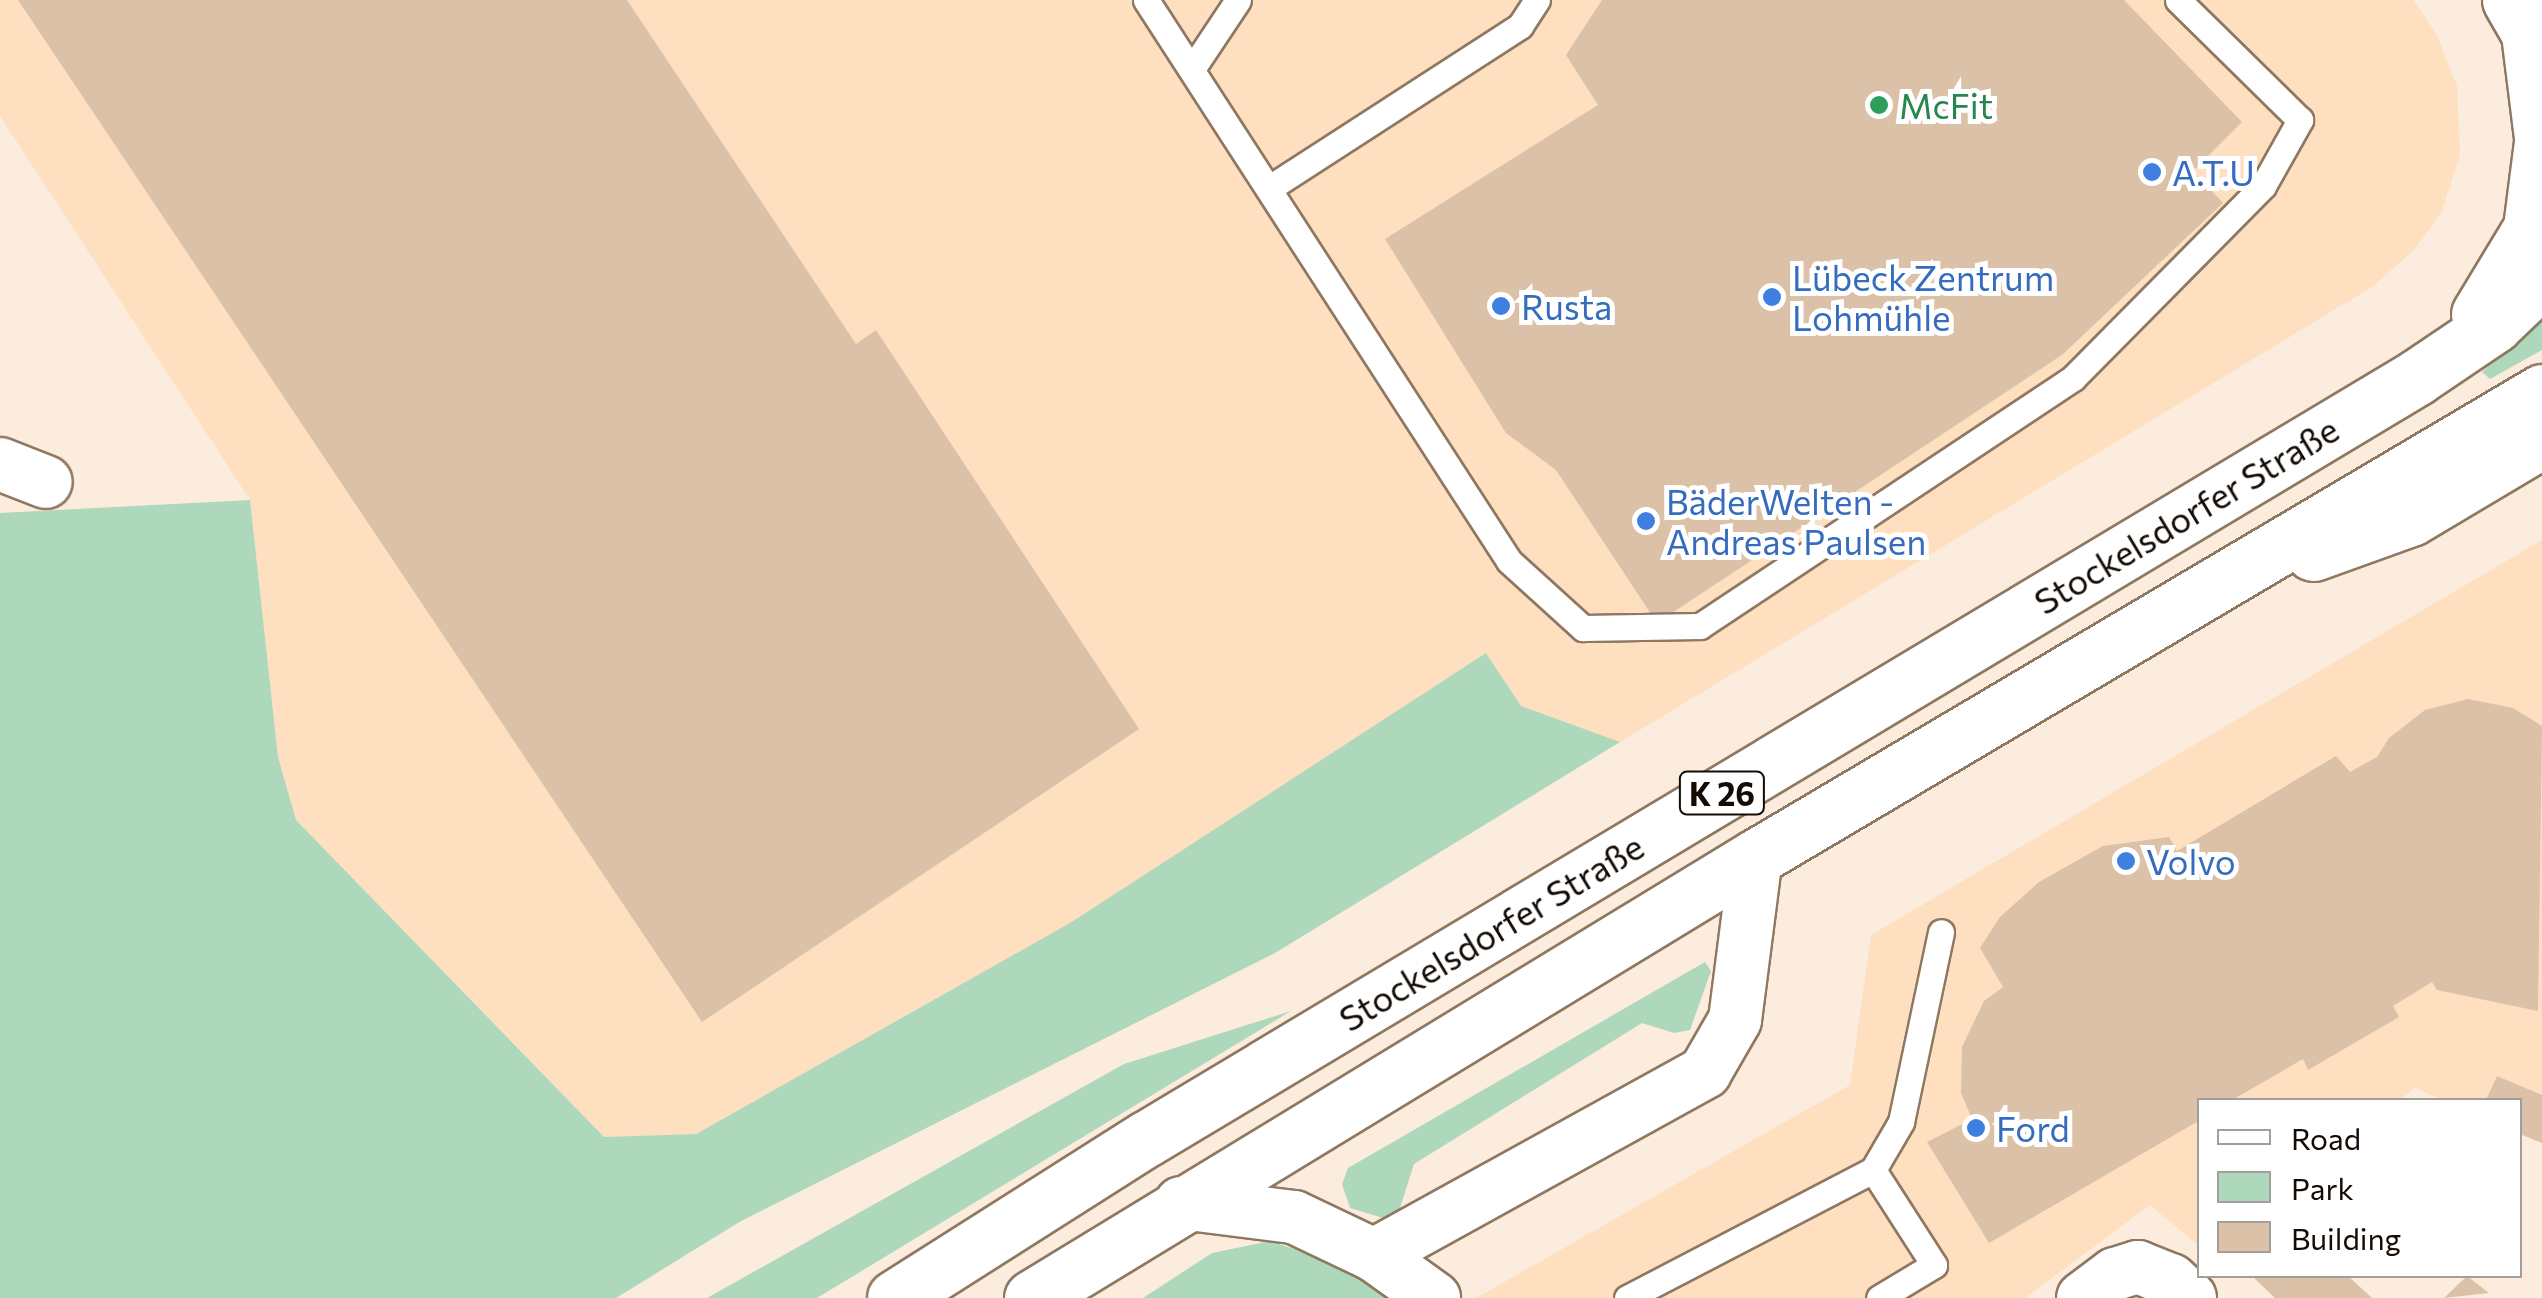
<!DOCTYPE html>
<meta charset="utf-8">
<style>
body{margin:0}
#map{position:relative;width:2542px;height:1298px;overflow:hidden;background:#fcecdd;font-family:Commissioner,sans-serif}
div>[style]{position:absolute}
.built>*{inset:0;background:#fedfbf}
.green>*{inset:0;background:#add8bb}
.building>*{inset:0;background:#dbc1a8}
.roads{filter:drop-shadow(2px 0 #8f7861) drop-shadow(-2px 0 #8f7861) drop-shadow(0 2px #8f7861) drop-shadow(0 -2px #8f7861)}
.lane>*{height:25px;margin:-12.5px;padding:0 12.5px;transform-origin:12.5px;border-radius:12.5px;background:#fff}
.street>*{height:52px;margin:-26px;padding:0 26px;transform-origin:26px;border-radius:26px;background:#fff}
.primary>*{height:55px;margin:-27.5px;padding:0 27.5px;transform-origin:27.5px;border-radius:27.5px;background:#fff}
.dots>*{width:28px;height:28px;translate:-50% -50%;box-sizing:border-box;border:5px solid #fff;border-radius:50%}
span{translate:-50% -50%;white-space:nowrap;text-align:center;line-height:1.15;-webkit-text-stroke:10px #fff;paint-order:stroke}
.shield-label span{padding:2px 8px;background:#fff;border:2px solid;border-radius:8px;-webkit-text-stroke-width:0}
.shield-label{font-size:32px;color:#140c04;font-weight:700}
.leisure-label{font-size:35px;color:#27864d}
.left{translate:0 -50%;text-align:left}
.shop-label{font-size:35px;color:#366cbe}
.street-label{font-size:35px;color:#140c04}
.legend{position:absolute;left:2197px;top:1098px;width:325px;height:180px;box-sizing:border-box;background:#fff;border:2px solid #a19e9b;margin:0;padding:12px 18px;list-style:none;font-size:30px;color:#140c04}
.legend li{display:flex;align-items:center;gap:20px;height:50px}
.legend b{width:50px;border:2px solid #a19e9b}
</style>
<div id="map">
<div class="built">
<div style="clip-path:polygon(0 0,2413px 0,2436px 33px,2457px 86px,2460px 155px,2442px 211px,2415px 249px,2372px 287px,1620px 742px,1521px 706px,1486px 653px,1070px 923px,696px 1134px,604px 1137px,296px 820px,278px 757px,250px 500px,0 116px)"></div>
<div style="clip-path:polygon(2542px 540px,2542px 1143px,2520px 1134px,2520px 1100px,2443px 1100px,2415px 1088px,2399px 1100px,2200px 1100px,2199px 1246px,2150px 1205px,2025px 1298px,1476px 1298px,1850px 1085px,1871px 935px)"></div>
</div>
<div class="green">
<div style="clip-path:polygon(2542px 314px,2542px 350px,2490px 379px,2482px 372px)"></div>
<div style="clip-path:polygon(250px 500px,278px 757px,296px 820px,604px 1137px,696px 1134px,1070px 923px,1486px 653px,1521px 706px,1620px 742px,1275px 953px,741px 1221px,616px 1298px,0 1298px,0 513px)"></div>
<div style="clip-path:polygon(1705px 962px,1711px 971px,1690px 1030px,1674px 1033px,1642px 1023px,1414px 1164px,1399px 1211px,1383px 1218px,1350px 1208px,1342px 1184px,1348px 1168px)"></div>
<div style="clip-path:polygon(1291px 1011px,817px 1298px,707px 1298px,1124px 1064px)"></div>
<div style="clip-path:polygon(1270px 1241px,1339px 1264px,1396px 1298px,1143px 1298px,1212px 1253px)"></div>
</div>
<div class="building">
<div style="clip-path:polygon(18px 0,627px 0,856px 344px,876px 330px,1139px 729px,702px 1022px)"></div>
<div style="clip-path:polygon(1602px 0,2124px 0,2242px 122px,2193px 171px,2223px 203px,2062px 355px,1657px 623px,1556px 470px,1506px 433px,1385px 239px,1598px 105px,1566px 55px)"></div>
<div style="clip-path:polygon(2468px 699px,2513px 708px,2542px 726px,2538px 1011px,2437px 990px,2432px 982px,2393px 1006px,2399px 1017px,2308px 1070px,2303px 1059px,2232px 1100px,2200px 1100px,2200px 1120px,1989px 1243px,1927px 1142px,1972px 1119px,1961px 1093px,1962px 1047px,1984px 1001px,2003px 987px,1980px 948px,2000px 917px,2039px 882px,2103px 846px,2169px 837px,2177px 851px,2336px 756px,2350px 772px,2377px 757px,2389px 738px,2425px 710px)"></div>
<div style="clip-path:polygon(2497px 1076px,2542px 1095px,2542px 1143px,2520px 1134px,2520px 1100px,2486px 1100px)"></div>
<div style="clip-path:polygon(2252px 1276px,2348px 1276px,2372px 1298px,2275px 1298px)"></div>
<div style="clip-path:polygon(2467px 1276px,2489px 1293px,2444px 1298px)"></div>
</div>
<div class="roads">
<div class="lane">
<div style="left:1146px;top:0;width:668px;rotate:57.09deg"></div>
<div style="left:1509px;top:561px;width:100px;rotate:42.2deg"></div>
<div style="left:1583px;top:628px;width:117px;rotate:-1deg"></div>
<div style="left:1700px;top:626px;width:448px;rotate:-33.6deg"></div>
<div style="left:2073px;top:378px;width:270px;rotate:-45.3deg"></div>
<div style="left:2263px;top:186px;width:76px;rotate:-60.7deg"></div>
<div style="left:2300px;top:120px;width:171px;rotate:-135.5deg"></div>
<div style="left:1194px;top:66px;width:79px;rotate:-56.3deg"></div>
<div style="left:1271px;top:187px;width:297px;rotate:-32.9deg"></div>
<div style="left:1520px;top:26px;width:31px;rotate:-57deg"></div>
<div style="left:1873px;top:1170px;width:113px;rotate:57.3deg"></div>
<div style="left:1934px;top:1265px;width:64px;rotate:149deg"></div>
<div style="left:1627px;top:1298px;width:277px;rotate:-27.5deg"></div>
<div style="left:1873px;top:1170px;width:56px;rotate:-59.7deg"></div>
<div style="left:1901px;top:1122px;width:194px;rotate:-78.1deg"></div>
</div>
<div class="street">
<div style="left:0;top:464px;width:49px;rotate:21.4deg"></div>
<div style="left:1181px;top:1203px;width:114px;rotate:7.1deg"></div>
<div style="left:1294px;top:1217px;width:89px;rotate:25.4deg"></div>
<div style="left:1374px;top:1255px;width:74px;rotate:35.6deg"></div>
<div style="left:1374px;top:1255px;width:378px;rotate:-28.9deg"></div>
<div style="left:1705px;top:1072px;width:60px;rotate:-60deg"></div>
<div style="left:1735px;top:1020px;width:164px;rotate:-82.7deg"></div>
<div style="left:2083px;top:1298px;width:40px;rotate:-37deg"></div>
<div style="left:2115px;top:1274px;width:24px;rotate:-17deg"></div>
<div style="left:2138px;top:1267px;width:35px;rotate:22deg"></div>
<div style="left:2171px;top:1280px;width:26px;rotate:43deg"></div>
</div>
<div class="primary">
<div style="left:2510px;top:0;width:38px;rotate:60deg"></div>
<div style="left:2529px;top:33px;width:106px;rotate:82.9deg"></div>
<div style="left:2479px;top:314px;width:100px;rotate:-58.8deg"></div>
<div style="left:2531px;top:228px;width:87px;rotate:-82.7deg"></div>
<div style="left:2313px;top:553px;width:104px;rotate:-19.7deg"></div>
<div style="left:2411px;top:518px;width:152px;rotate:-30.8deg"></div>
<div style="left:895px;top:1298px;width:297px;rotate:-32.4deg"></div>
<div style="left:1146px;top:1139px;width:1482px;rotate:-30.94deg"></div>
<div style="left:2417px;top:377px;width:93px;rotate:-34deg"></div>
<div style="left:2494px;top:325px;width:66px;rotate:-43.8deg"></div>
<div style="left:1032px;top:1298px;width:848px;rotate:-31.35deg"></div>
<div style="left:1756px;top:857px;width:913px;rotate:-30.61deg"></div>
</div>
</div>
<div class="dots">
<div style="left:1879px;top:105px;background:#2e9e5b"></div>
<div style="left:2152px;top:172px;background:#3f7fe0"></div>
<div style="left:1772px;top:297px;background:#3f7fe0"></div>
<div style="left:1501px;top:306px;background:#3f7fe0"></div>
<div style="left:1646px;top:521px;background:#3f7fe0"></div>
<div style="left:2126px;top:861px;background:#3f7fe0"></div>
<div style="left:1976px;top:1128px;background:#3f7fe0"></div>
</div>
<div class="shield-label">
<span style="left:1722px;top:793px">K 26</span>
</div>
<div class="leisure-label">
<span class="left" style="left:1899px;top:105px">McFit</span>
</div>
<div class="shop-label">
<span class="left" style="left:2172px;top:172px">A.T.U</span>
<span class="left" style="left:1792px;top:297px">Lübeck Zentrum<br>Lohmühle</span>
<span class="left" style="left:1521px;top:306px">Rusta</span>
<span class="left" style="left:1666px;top:521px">BäderWelten -<br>Andreas Paulsen</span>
<span class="left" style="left:2146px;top:861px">Volvo</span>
<span class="left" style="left:1996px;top:1128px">Ford</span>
</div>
<div class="street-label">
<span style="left:2186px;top:515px;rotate:-31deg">Stockelsdorfer Straße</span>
<span style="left:1491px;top:932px;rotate:-31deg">Stockelsdorfer Straße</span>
</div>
<ul class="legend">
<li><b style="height:12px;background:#fff"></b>Road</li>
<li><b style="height:28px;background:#add8bb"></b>Park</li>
<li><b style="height:28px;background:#dbc1a8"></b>Building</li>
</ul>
</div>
